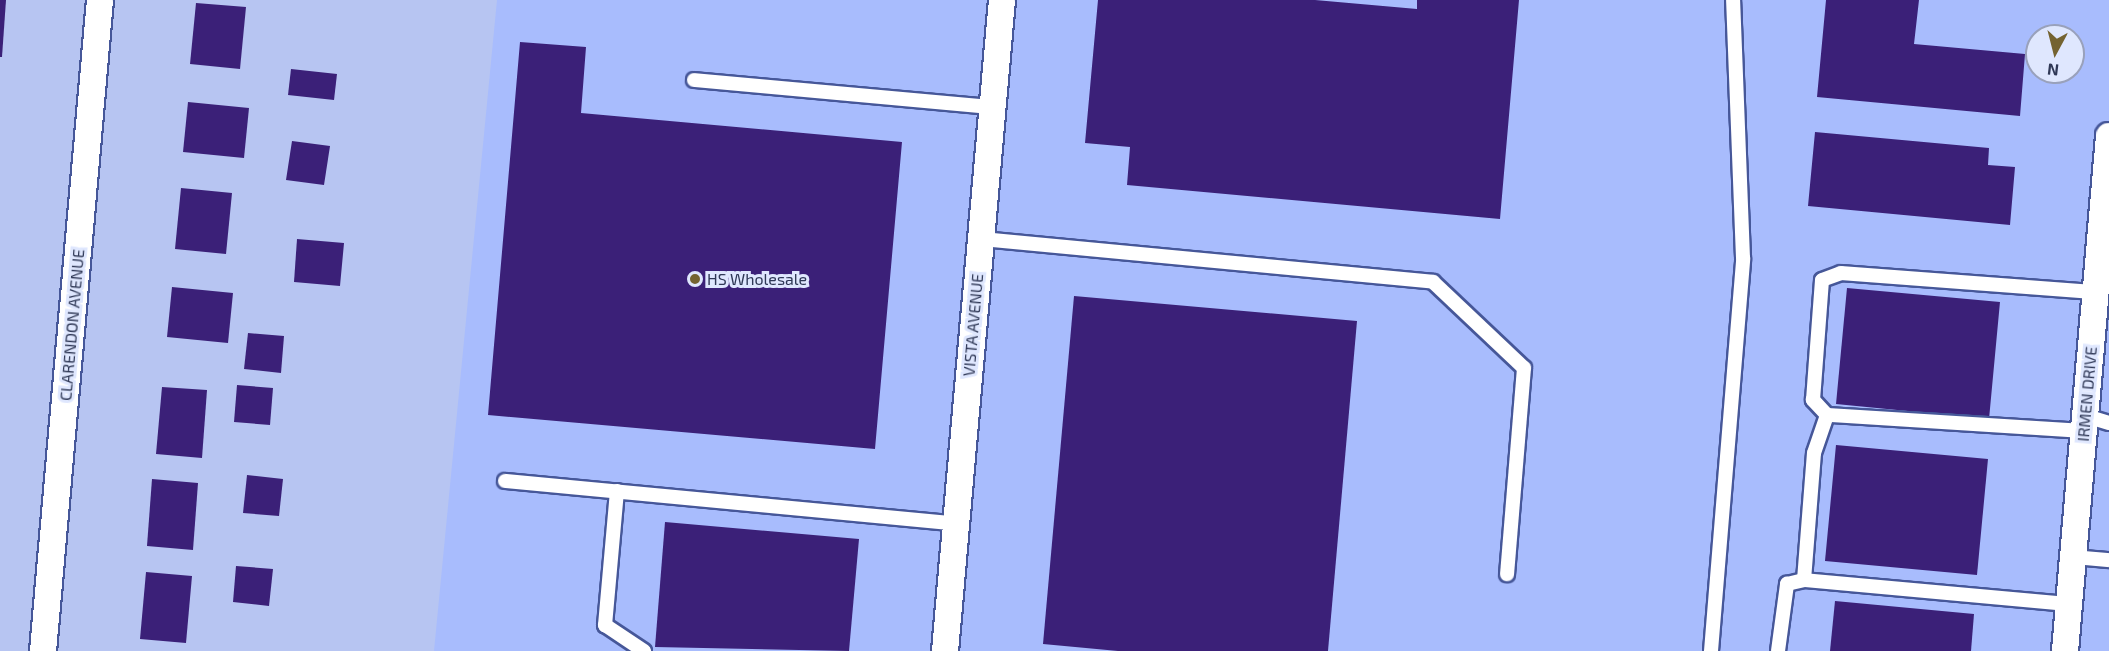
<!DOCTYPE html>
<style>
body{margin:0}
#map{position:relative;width:2109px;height:651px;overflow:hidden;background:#b7c5f2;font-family:"Exo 2",sans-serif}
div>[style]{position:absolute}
.built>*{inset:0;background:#a8bcfd}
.building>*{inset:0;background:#3b2078}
.roads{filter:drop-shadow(2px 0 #465799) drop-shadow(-2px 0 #465799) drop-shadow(0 2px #465799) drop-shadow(0 -2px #465799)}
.lane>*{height:14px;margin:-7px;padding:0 7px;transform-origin:7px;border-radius:7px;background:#fff}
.street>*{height:26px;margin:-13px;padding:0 13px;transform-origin:13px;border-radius:13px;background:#fff}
.dots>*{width:16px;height:16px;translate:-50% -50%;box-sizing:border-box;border:3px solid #dfe7fe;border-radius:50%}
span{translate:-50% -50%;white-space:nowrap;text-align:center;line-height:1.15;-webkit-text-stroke:6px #dfe7fe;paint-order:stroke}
.poi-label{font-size:16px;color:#2f3856}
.left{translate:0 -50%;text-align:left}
.street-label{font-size:16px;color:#2f3856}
.north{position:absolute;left:2025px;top:24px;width:60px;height:60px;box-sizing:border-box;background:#dfe7fe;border:2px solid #99a1bb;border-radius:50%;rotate:187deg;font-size:16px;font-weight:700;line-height:24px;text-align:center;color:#2f3856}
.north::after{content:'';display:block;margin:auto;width:21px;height:27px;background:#746331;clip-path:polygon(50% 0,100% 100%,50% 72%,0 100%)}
</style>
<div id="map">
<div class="built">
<div style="clip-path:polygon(evenodd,497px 0,2109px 0,2109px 651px,434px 651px,497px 0,2037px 36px,2073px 36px,2073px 72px,2037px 72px,2037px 36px)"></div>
</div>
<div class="building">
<div style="clip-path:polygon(0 0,6px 0,2px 57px,0 57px)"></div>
<div style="clip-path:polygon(1098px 0,1315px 0,1417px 9px,1417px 0,1519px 0,1500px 219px,1127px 185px,1130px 147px,1085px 143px)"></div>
<div style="clip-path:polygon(1826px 0,1919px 0,1914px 44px,2025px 54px,2020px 116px,1817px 97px)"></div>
<div style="clip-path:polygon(196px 3px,246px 7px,240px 69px,190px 64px)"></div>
<div style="clip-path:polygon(520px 42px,586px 47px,581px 113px,902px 142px,875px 449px,488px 415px)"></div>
<div style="clip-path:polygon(291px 69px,337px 74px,334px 100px,288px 95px)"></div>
<div style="clip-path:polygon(188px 102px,249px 108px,244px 158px,183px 152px)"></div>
<div style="clip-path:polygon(1815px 132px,1989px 148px,1988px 165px,2015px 167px,2010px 225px,1808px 206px)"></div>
<div style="clip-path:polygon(292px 141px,330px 146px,324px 185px,286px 180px)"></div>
<div style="clip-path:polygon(181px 188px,232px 193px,226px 254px,175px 249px)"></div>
<div style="clip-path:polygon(297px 239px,344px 243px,340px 286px,294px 282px)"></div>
<div style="clip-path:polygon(172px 287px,233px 293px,228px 343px,167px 337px)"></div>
<div style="clip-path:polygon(1847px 288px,2000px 302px,1989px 419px,1836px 404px)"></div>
<div style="clip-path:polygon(1074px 296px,1357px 321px,1328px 651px,1118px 651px,1043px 644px)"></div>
<div style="clip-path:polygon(248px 333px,284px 336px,281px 373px,244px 369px)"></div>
<div style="clip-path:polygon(237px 385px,273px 388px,270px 425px,234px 422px)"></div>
<div style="clip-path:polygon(162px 387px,207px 390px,202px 458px,156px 454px)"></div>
<div style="clip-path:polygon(1836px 445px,1988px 459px,1977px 575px,1825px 561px)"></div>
<div style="clip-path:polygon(247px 475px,283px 479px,279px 516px,243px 513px)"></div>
<div style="clip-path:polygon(152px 479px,198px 483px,193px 550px,147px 546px)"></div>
<div style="clip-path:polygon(665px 522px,859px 539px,849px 651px,655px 647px)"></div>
<div style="clip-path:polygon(236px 566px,273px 569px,269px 606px,233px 602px)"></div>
<div style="clip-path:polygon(146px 572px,192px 576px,186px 643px,140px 639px)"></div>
<div style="clip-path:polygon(1835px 601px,1974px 614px,1971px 651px,1830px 651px)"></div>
</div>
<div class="roads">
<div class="lane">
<div style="left:694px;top:80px;width:299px;rotate:5.2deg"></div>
<div style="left:981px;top:239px;width:454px;rotate:5.4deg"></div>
<div style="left:1433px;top:282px;width:125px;rotate:43.4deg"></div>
<div style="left:1524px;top:368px;width:207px;rotate:94.7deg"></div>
<div style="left:2086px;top:416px;width:24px;rotate:17deg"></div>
<div style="left:2084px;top:431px;width:257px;rotate:-176.4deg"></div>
<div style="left:1827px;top:415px;width:21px;rotate:-133deg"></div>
<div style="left:1813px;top:400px;width:120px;rotate:-85.7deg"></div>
<div style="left:1822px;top:280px;width:20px;rotate:-20deg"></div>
<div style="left:1841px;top:273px;width:256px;rotate:4.3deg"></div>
<div style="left:505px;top:481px;width:453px;rotate:5.4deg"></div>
<div style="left:617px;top:491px;width:135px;rotate:95.1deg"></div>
<div style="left:605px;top:625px;width:47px;rotate:33.7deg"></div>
<div style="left:2073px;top:557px;width:36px;rotate:5deg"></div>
<div style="left:1804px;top:580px;width:127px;rotate:-85.5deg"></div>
<div style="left:1814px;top:453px;width:40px;rotate:-71.1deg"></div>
<div style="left:1711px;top:651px;width:394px;rotate:-85.3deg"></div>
<div style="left:1743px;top:258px;width:258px;rotate:-92.2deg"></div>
<div style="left:1778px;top:651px;width:68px;rotate:-82.3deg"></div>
<div style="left:1787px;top:584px;width:17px;rotate:-13deg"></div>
<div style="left:1804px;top:580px;width:266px;rotate:5.2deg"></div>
</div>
<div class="street">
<div style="left:43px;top:651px;width:653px;rotate:-85deg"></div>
<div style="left:945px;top:651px;width:653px;rotate:-85deg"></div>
<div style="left:2065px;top:651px;width:517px;rotate:-85.12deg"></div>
</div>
</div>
<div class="dots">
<div style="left:695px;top:279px;background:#746331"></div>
</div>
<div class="poi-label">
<span class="left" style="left:707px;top:279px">HS Wholesale</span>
</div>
<div class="street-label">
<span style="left:72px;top:325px;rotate:-85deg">CLARENDON AVENUE</span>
<span style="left:973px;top:325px;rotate:-85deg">VISTA AVENUE</span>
<span style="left:2087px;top:394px;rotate:-85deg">IRMEN DRIVE</span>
</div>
<div class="north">N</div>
</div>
